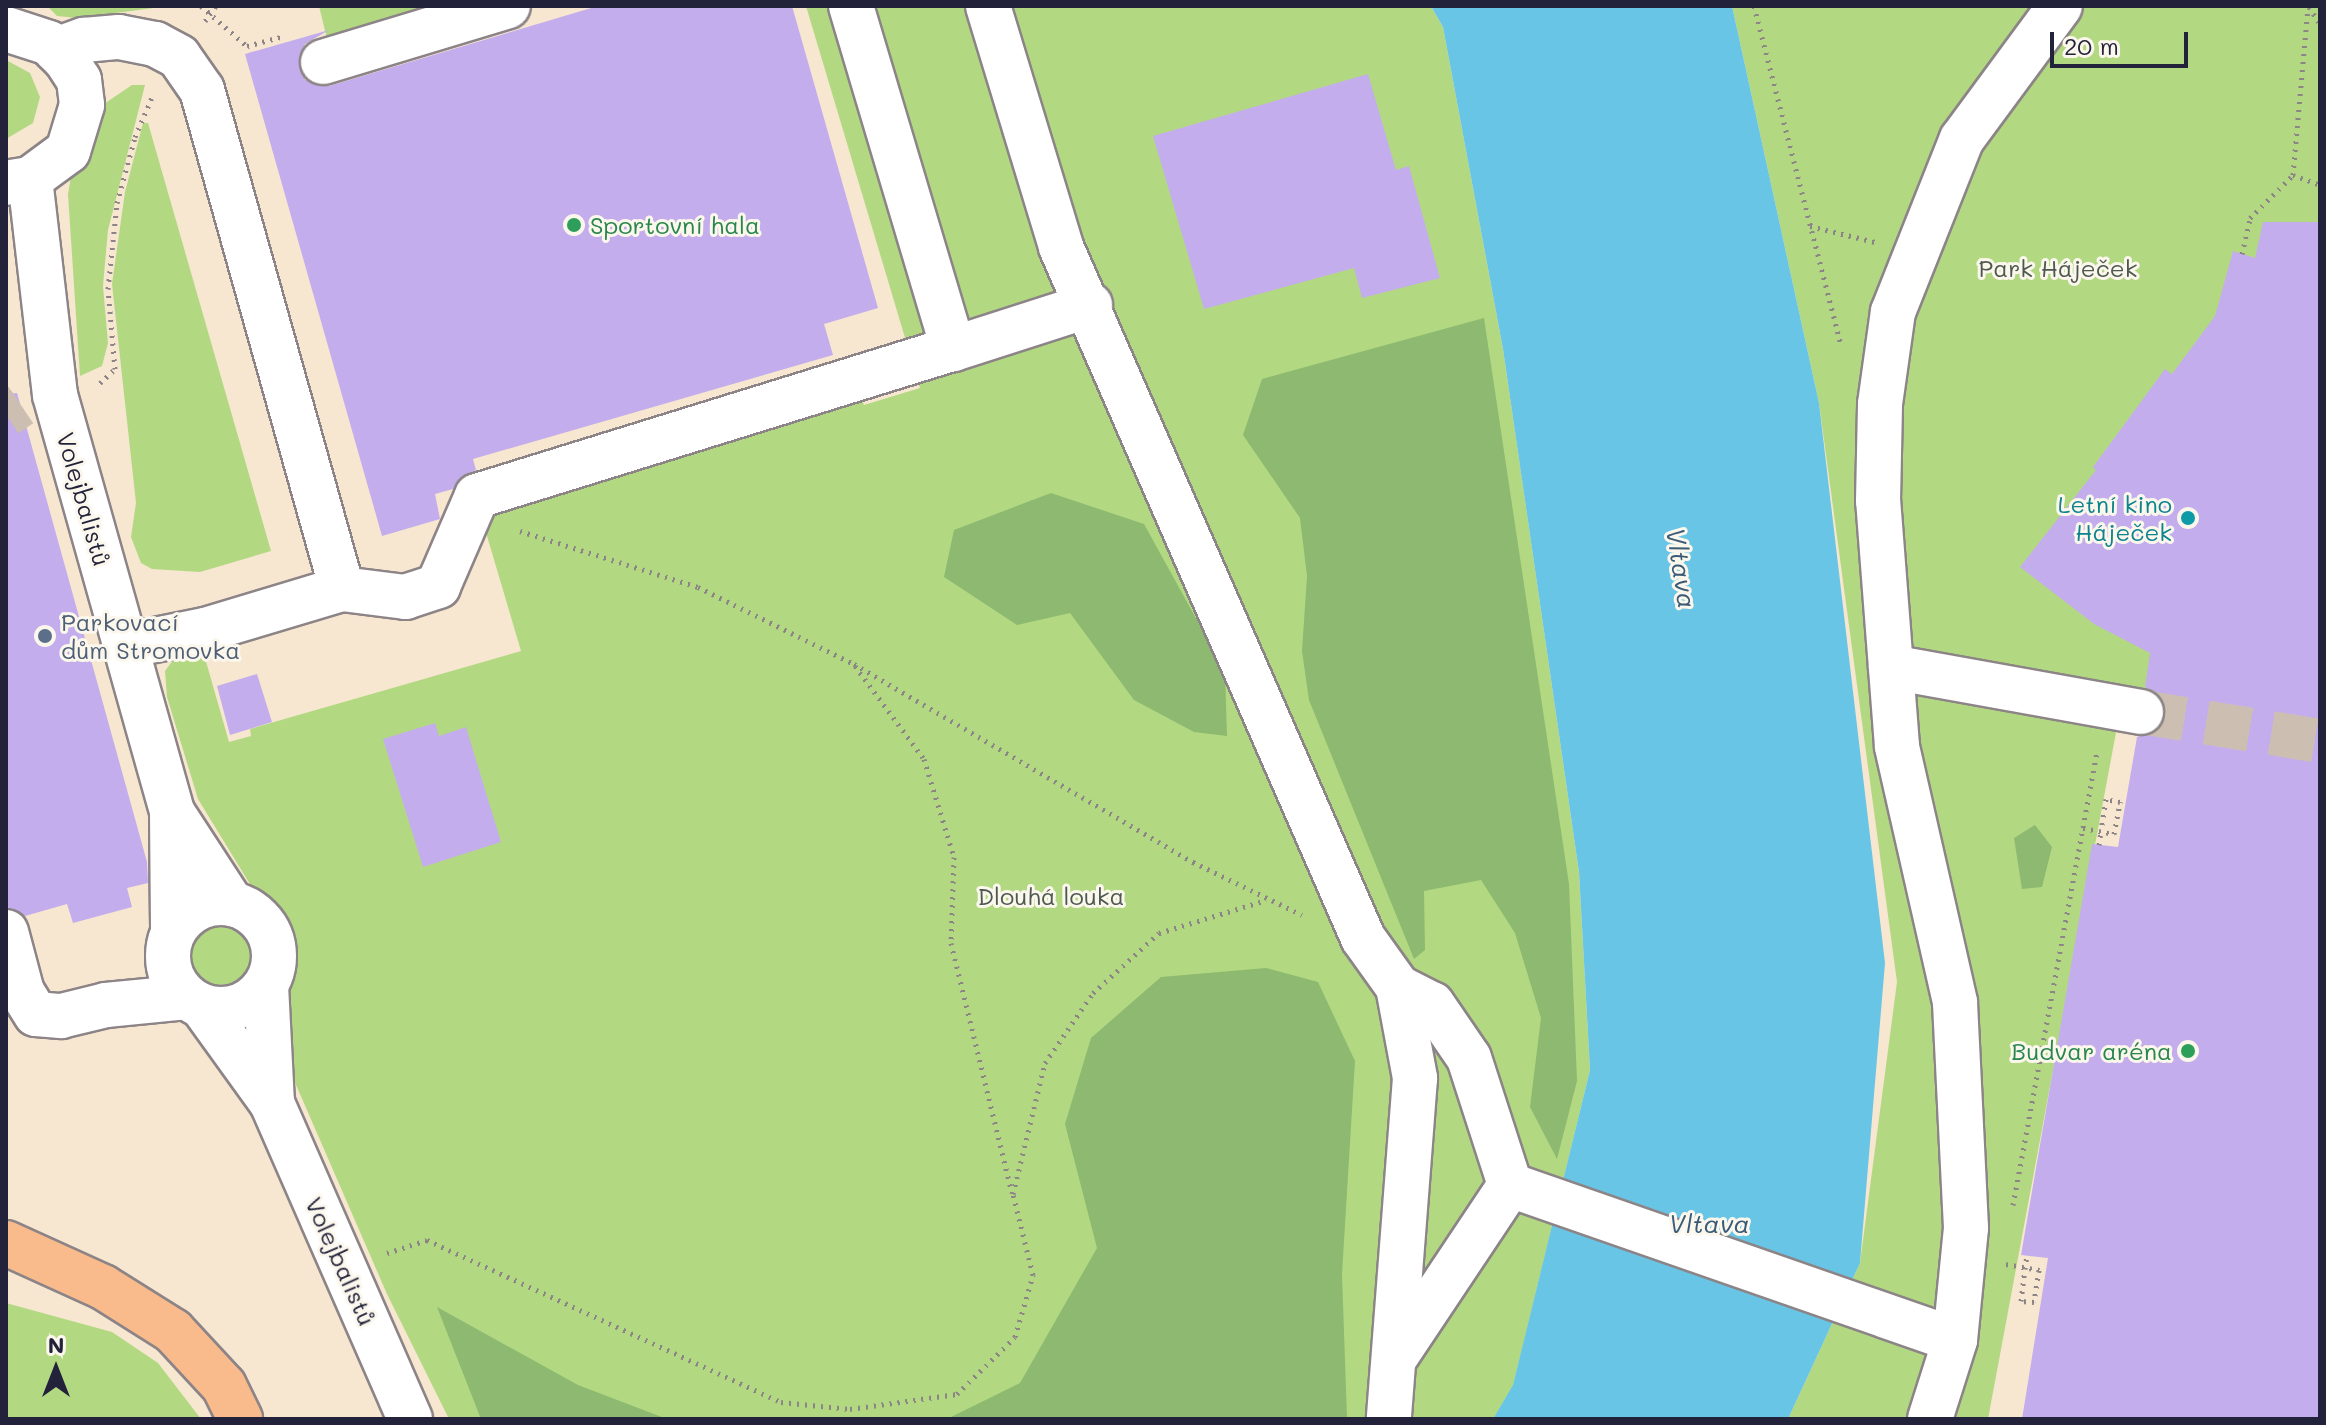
<!DOCTYPE html>
<meta charset="utf-8">
<style>
body{margin:0}
#map{position:relative;width:2326px;height:1425px;overflow:hidden;background:#f7e6d0;font-family:Mali,sans-serif}
div>[style]{position:absolute}
.green>*{inset:0;background:#b2d982}
.round{border-radius:50%}
.forest>*{inset:0;background:#8db970}
.water>*{inset:0;background:#68c5e6}
.building>*{inset:0;background:#c4adec}
.minor-tunnel>*{height:44px;margin-top:-22px;transform-origin:0;background:repeating-linear-gradient(90deg,#ccbfb2 0 44px,transparent 0 66px)}
.path>*{height:5px;margin-top:-2.5px;transform-origin:0;background:repeating-linear-gradient(90deg,#8c8486 0 2px,transparent 0 8px)}
.roads{filter:drop-shadow(2px 0 #8c8486) drop-shadow(-2px 0 #8c8486) drop-shadow(0 2px #8c8486) drop-shadow(0 -2px #8c8486)}
.minor>*{height:44px;margin:-22px;padding:0 22px;transform-origin:22px;border-radius:22px;background:#fff}
.minor>.ring{margin:-22px;padding:0;box-sizing:content-box;background:none;border:44px solid #fff;border-radius:50%}
.major>*{height:44px;margin:-22px;padding:0 22px;transform-origin:22px;border-radius:22px;background:#fabb8c}
.path-bridge>*{height:5px;margin-top:-2.5px;transform-origin:0;background:repeating-linear-gradient(90deg,#8c8486 0 2px,transparent 0 8px)}
.dots>*{width:22px;height:22px;translate:-50% -50%;box-sizing:border-box;border:4px solid #fbf7ec;border-radius:50%}
span{translate:-50% -50%;white-space:nowrap;text-align:center;line-height:1.15;-webkit-text-stroke:6px #fbf7ec;paint-order:stroke}
.leisure-label{font-size:24px;color:#27864d}
.left{translate:0 -50%;text-align:left}
.right{translate:-100% -50%;text-align:right}
.park-label{font-size:24px;color:#4d5950}
.street-label{font-size:24px;color:#22223b}
.culture-label{font-size:24px;color:#0d838f}
.service-label{font-size:24px;color:#4e5e75}
.water-label{font-size:26px;color:#3a5b77;font-style:italic}
.frame{position:absolute;inset:0;border:8px solid #22223b;pointer-events:none}
.north{position:absolute;left:16px;top:1329px;width:80px;height:80px;-webkit-text-stroke:6px #fbf7ec;paint-order:stroke;rotate:0deg;font-size:22px;font-weight:700;line-height:32px;text-align:center;color:#22223b}
.north::after{content:'';display:block;margin:auto;width:28px;height:36px;background:#22223b;clip-path:polygon(50% 0,100% 100%,50% 72%,0 100%)}
.scale{position:absolute;left:2050px;top:32px;width:138px;height:36px;box-sizing:border-box;border:4px solid #22223b;border-top:0;padding-left:10px;font-size:24px;line-height:28px;white-space:nowrap;color:#22223b;-webkit-text-stroke:6px #fbf7ec;paint-order:stroke}
</style>
<div id="map">
<div class="green">
<div style="clip-path:polygon(47px 6px,169px 6px,77px 18px,57px 16px)"></div>
<div style="clip-path:polygon(319px 6px,476px 6px,330px 51px)"></div>
<div style="clip-path:polygon(806px 6px,1431px 6px,1443px 27px,1503px 349px,1579px 872px,1590px 1070px,1513px 1386px,1493px 1419px,449px 1419px,387px 1294px,293px 1078px,278px 930px,198px 799px,167px 697px,165px 671px,179px 652px,201px 644px,229px 742px,251px 736px,250px 729px,521px 651px,482px 519px,488px 512px,861px 398px,864px 405px,920px 388px)"></div>
<div style="clip-path:polygon(1732px 6px,2320px 6px,2320px 708px,2123px 695px,1988px 1419px,1788px 1419px,1860px 1263px,1897px 982px,1819px 403px)"></div>
<div style="clip-path:polygon(6px 60px,30px 73px,40px 97px,33px 123px,6px 139px)"></div>
<div style="clip-path:polygon(132px 85px,145px 85px,108px 230px,103px 286px,108px 343px,102px 366px,80px 376px,68px 194px,73px 165px,98px 108px)"></div>
<div style="clip-path:polygon(143px 123px,148px 123px,271px 551px,200px 572px,152px 569px,141px 563px,131px 537px,136px 503px,112px 284px,125px 192px)"></div>
<div class="round" style="left:191px;top:925px;width:60px;height:60px"></div>
<div style="clip-path:polygon(6px 1303px,112px 1332px,158px 1363px,201px 1419px,6px 1419px)"></div>
</div>
<div class="forest">
<div style="clip-path:polygon(1484px 318px,1569px 884px,1577px 1081px,1557px 1159px,1530px 1107px,1541px 1018px,1515px 933px,1481px 880px,1424px 891px,1425px 950px,1414px 959px,1309px 700px,1302px 651px,1307px 576px,1300px 518px,1243px 435px,1262px 379px)"></div>
<div style="clip-path:polygon(1051px 493px,1144px 524px,1225px 671px,1227px 736px,1194px 732px,1134px 700px,1070px 613px,1017px 625px,944px 577px,954px 530px)"></div>
<div style="clip-path:polygon(2035px 825px,2052px 847px,2042px 887px,2022px 889px,2014px 838px)"></div>
<div style="clip-path:polygon(1266px 968px,1318px 982px,1355px 1061px,1342px 1274px,1347px 1419px,947px 1419px,1020px 1383px,1097px 1248px,1065px 1124px,1091px 1038px,1161px 977px)"></div>
<div style="clip-path:polygon(437px 1307px,578px 1385px,667px 1419px,481px 1419px)"></div>
</div>
<div class="water">
<div style="clip-path:polygon(1431px 6px,1732px 6px,1819px 403px,1885px 963px,1860px 1263px,1788px 1419px,1493px 1419px,1513px 1385px,1590px 1070px,1579px 872px,1503px 349px,1443px 27px)"></div>
</div>
<div class="building">
<div style="clip-path:polygon(598px 6px,792px 6px,878px 308px,824px 324px,833px 355px,473px 459px,476px 470px,461px 477px,453px 489px,435px 494px,440px 519px,382px 536px,245px 54px,329px 30px,305px 44px,299px 57px,305px 80px,329px 86px)"></div>
<div style="clip-path:polygon(1368px 74px,1396px 170px,1409px 166px,1440px 278px,1362px 298px,1354px 268px,1204px 309px,1153px 136px)"></div>
<div style="clip-path:polygon(2263px 222px,2320px 222px,2320px 1419px,2022px 1419px,2048px 1258px,2021px 1255px,2092px 844px,2118px 847px,2137px 737px,2160px 729px,2166px 716px,2158px 693px,2145px 687px,2150px 653px,2094px 624px,2020px 567px,2096px 470px,2093px 467px,2165px 369px,2172px 374px,2215px 316px,2233px 251px,2255px 258px)"></div>
<div style="clip-path:polygon(17px 393px,147px 862px,148px 883px,127px 888px,132px 907px,73px 923px,67px 904px,25px 916px,6px 908px,6px 394px)"></div>
<div style="clip-path:polygon(257px 674px,272px 722px,230px 735px,217px 686px)"></div>
<div style="clip-path:polygon(435px 723px,439px 736px,466px 727px,501px 842px,423px 867px,383px 739px)"></div>
</div>
<div class="minor-tunnel">
<div style="left:6px;top:415px;width:18px;rotate:-34deg"></div>
<div style="left:2141px;top:712px;width:181px;rotate:9.2deg"></div>
</div>
<div class="path">
<div style="left:201px;top:6px;width:61px;rotate:41deg"></div>
<div style="left:247px;top:46px;width:38px;rotate:-15deg"></div>
<div style="left:1754px;top:6px;width:347px;rotate:75.6deg"></div>
<div style="left:2309px;top:7px;width:20px;rotate:57deg"></div>
<div style="left:205px;top:21px;width:19px;rotate:-54deg"></div>
<div style="left:2293px;top:175px;width:29px;rotate:20deg"></div>
<div style="left:1810px;top:226px;width:67px;rotate:13.8deg"></div>
<div style="left:2242px;top:254px;width:37px;rotate:-77deg"></div>
<div style="left:2250px;top:218px;width:61px;rotate:-45deg"></div>
<div style="left:2293px;top:175px;width:170px;rotate:-84.9deg"></div>
<div style="left:100px;top:383px;width:21px;rotate:-43deg"></div>
<div style="left:115px;top:369px;width:80px;rotate:-95deg"></div>
<div style="left:108px;top:289px;width:86px;rotate:-84deg"></div>
<div style="left:117px;top:203px;width:68px;rotate:-74.7deg"></div>
<div style="left:135px;top:137px;width:46px;rotate:-66.8deg"></div>
<div style="left:520px;top:531px;width:187px;rotate:17.5deg"></div>
<div style="left:698px;top:587px;width:174px;rotate:26.3deg"></div>
<div style="left:854px;top:664px;width:393px;rotate:30.3deg"></div>
<div style="left:1193px;top:862px;width:121px;rotate:25.9deg"></div>
<div style="left:855px;top:666px;width:116px;rotate:53.4deg"></div>
<div style="left:924px;top:759px;width:102px;rotate:73deg"></div>
<div style="left:954px;top:857px;width:86px;rotate:92deg"></div>
<div style="left:951px;top:943px;width:257px;rotate:76.3deg"></div>
<div style="left:2083px;top:828px;width:32px;rotate:11deg"></div>
<div style="left:2114px;top:834px;width:33px;rotate:-79deg"></div>
<div style="left:2120px;top:802px;width:14px;rotate:-168deg"></div>
<div style="left:2106px;top:799px;width:31px;rotate:99deg"></div>
<div style="left:2013px;top:1205px;width:462px;rotate:-79.5deg"></div>
<div style="left:387px;top:1253px;width:42px;rotate:-18deg"></div>
<div style="left:427px;top:1240px;width:389px;rotate:24.6deg"></div>
<div style="left:781px;top:1402px;width:69px;rotate:5.8deg"></div>
<div style="left:850px;top:1409px;width:108px;rotate:-8deg"></div>
<div style="left:957px;top:1394px;width:81px;rotate:-44.5deg"></div>
<div style="left:1015px;top:1337px;width:65px;rotate:-73.8deg"></div>
<div style="left:1033px;top:1275px;width:83px;rotate:-103.9deg"></div>
<div style="left:1013px;top:1194px;width:135px;rotate:-76.3deg"></div>
<div style="left:1045px;top:1063px;width:85px;rotate:-55.6deg"></div>
<div style="left:1093px;top:993px;width:89px;rotate:-42.3deg"></div>
<div style="left:1159px;top:933px;width:112px;rotate:-17.1deg"></div>
<div style="left:2006px;top:1264px;width:34px;rotate:10deg"></div>
<div style="left:2039px;top:1270px;width:32px;rotate:99deg"></div>
<div style="left:2034px;top:1302px;width:13px;rotate:-176deg"></div>
<div style="left:2021px;top:1301px;width:32px;rotate:-83deg"></div>
</div>
<div class="roads">
<div class="minor">
<div style="left:851px;top:6px;width:358px;rotate:73.4deg"></div>
<div style="left:953px;top:349px;width:144px;rotate:-17.8deg"></div>
<div style="left:988px;top:6px;width:252px;rotate:73.1deg"></div>
<div style="left:1061px;top:247px;width:754px;rotate:66.39deg"></div>
<div style="left:1363px;top:938px;width:60px;rotate:54.5deg"></div>
<div style="left:1398px;top:987px;width:93px;rotate:79.4deg"></div>
<div style="left:1415px;top:1078px;width:342px;rotate:94.4deg"></div>
<div style="left:6px;top:29px;width:45px;rotate:18deg"></div>
<div style="left:49px;top:43px;width:24px;rotate:45deg"></div>
<div style="left:66px;top:60px;width:24px;rotate:57deg"></div>
<div style="left:79px;top:80px;width:25px;rotate:83deg"></div>
<div style="left:82px;top:105px;width:48px;rotate:106.9deg"></div>
<div style="left:68px;top:151px;width:47px;rotate:143.6deg"></div>
<div style="left:30px;top:179px;width:24px;rotate:171deg"></div>
<div style="left:56px;top:50px;width:30px;rotate:-20deg"></div>
<div style="left:84px;top:40px;width:35px;rotate:-5deg"></div>
<div style="left:119px;top:37px;width:37px;rotate:11deg"></div>
<div style="left:155px;top:44px;width:27px;rotate:28deg"></div>
<div style="left:179px;top:57px;width:40px;rotate:55.1deg"></div>
<div style="left:202px;top:90px;width:518px;rotate:74.33deg"></div>
<div style="left:323px;top:62px;width:193px;rotate:-16.8deg"></div>
<div style="left:30px;top:179px;width:217px;rotate:83.4deg"></div>
<div style="left:55px;top:395px;width:433px;rotate:74.3deg"></div>
<div style="left:172px;top:812px;width:119px;rotate:89.5deg"></div>
<div style="left:125px;top:646px;width:82px;rotate:-11.3deg"></div>
<div style="left:205px;top:630px;width:143px;rotate:-16.7deg"></div>
<div style="left:342px;top:589px;width:64px;rotate:7.2deg"></div>
<div style="left:405px;top:597px;width:35px;rotate:-18deg"></div>
<div style="left:438px;top:586px;width:98px;rotate:-66.6deg"></div>
<div style="left:477px;top:496px;width:498px;rotate:-17.2deg"></div>
<div style="left:1891px;top:667px;width:254px;rotate:10.2deg"></div>
<div style="left:172px;top:812px;width:110px;rotate:56.9deg"></div>
<div class="ring" style="left:168px;top:903px;width:62px;height:62px"></div>
<div style="left:6px;top:932px;width:62px;rotate:75.1deg"></div>
<div style="left:22px;top:992px;width:26px;rotate:58deg"></div>
<div style="left:36px;top:1014px;width:25px;rotate:5deg"></div>
<div style="left:61px;top:1016px;width:46px;rotate:-13.7deg"></div>
<div style="left:106px;top:1005px;width:81px;rotate:-5.6deg"></div>
<div style="left:266px;top:985px;width:118px;rotate:87.1deg"></div>
<div style="left:1398px;top:987px;width:38px;rotate:27deg"></div>
<div style="left:1432px;top:1004px;width:65px;rotate:55.6deg"></div>
<div style="left:1469px;top:1058px;width:133px;rotate:72.1deg"></div>
<div style="left:1510px;top:1185px;width:471px;rotate:19.2deg"></div>
<div style="left:202px;top:1006px;width:120px;rotate:54.2deg"></div>
<div style="left:272px;top:1103px;width:345px;rotate:66.4deg"></div>
<div style="left:1396px;top:1356px;width:206px;rotate:-56.3deg"></div>
<div style="left:1930px;top:1419px;width:83px;rotate:-72.4deg"></div>
<div style="left:1955px;top:1340px;width:113px;rotate:-84.4deg"></div>
<div style="left:1966px;top:1228px;width:226px;rotate:-92.8deg"></div>
<div style="left:1955px;top:1002px;width:262px;rotate:-102.8deg"></div>
<div style="left:1897px;top:746px;width:246px;rotate:-94.4deg"></div>
<div style="left:1878px;top:501px;width:97px;rotate:-88.8deg"></div>
<div style="left:1880px;top:404px;width:93px;rotate:-82deg"></div>
<div style="left:1893px;top:312px;width:186px;rotate:-68.3deg"></div>
<div style="left:1962px;top:139px;width:165px;rotate:-53.6deg"></div>
</div>
<div class="major">
<div style="left:6px;top:1243px;width:107px;rotate:24.4deg"></div>
<div style="left:103px;top:1287px;width:83px;rotate:32.2deg"></div>
<div style="left:173px;top:1331px;width:75px;rotate:47.2deg"></div>
<div style="left:224px;top:1386px;width:37px;rotate:64deg"></div>
</div>
</div>
<div class="path-bridge">
<div style="left:2099px;top:845px;width:15px;rotate:-82deg"></div>
<div style="left:2025px;top:1269px;width:14px;rotate:-82deg"></div>
</div>
<div class="dots">
<div style="left:574px;top:225px;background:#2e9e5b"></div>
<div style="left:2188px;top:518px;background:#0f9aa8"></div>
<div style="left:45px;top:636px;background:#5c6f8a"></div>
<div style="left:2188px;top:1051px;background:#2e9e5b"></div>
</div>
<div class="leisure-label">
<span class="left" style="left:590px;top:225px">Sportovní hala</span>
<span class="right" style="left:2172px;top:1051px">Budvar aréna</span>
</div>
<div class="park-label">
<span style="left:2058px;top:268px">Park Háječek</span>
<span style="left:1051px;top:896px">Dlouhá louka</span>
</div>
<div class="street-label">
<span style="left:84px;top:499px;rotate:74deg">Volejbalistů</span>
<span style="left:341px;top:1261px;rotate:66deg">Volejbalistů</span>
</div>
<div class="culture-label">
<span class="right" style="left:2172px;top:518px">Letní kino<br>Háječek</span>
</div>
<div class="service-label">
<span class="left" style="left:61px;top:636px">Parkovací<br>dům Stromovka</span>
</div>
<div class="water-label">
<span style="left:1681px;top:568px;rotate:81deg">Vltava</span>
<span style="left:1709px;top:1224px">Vltava</span>
</div>
<div class="frame"></div>
<div class="north">N</div>
<div class="scale">20 m</div>
</div>
